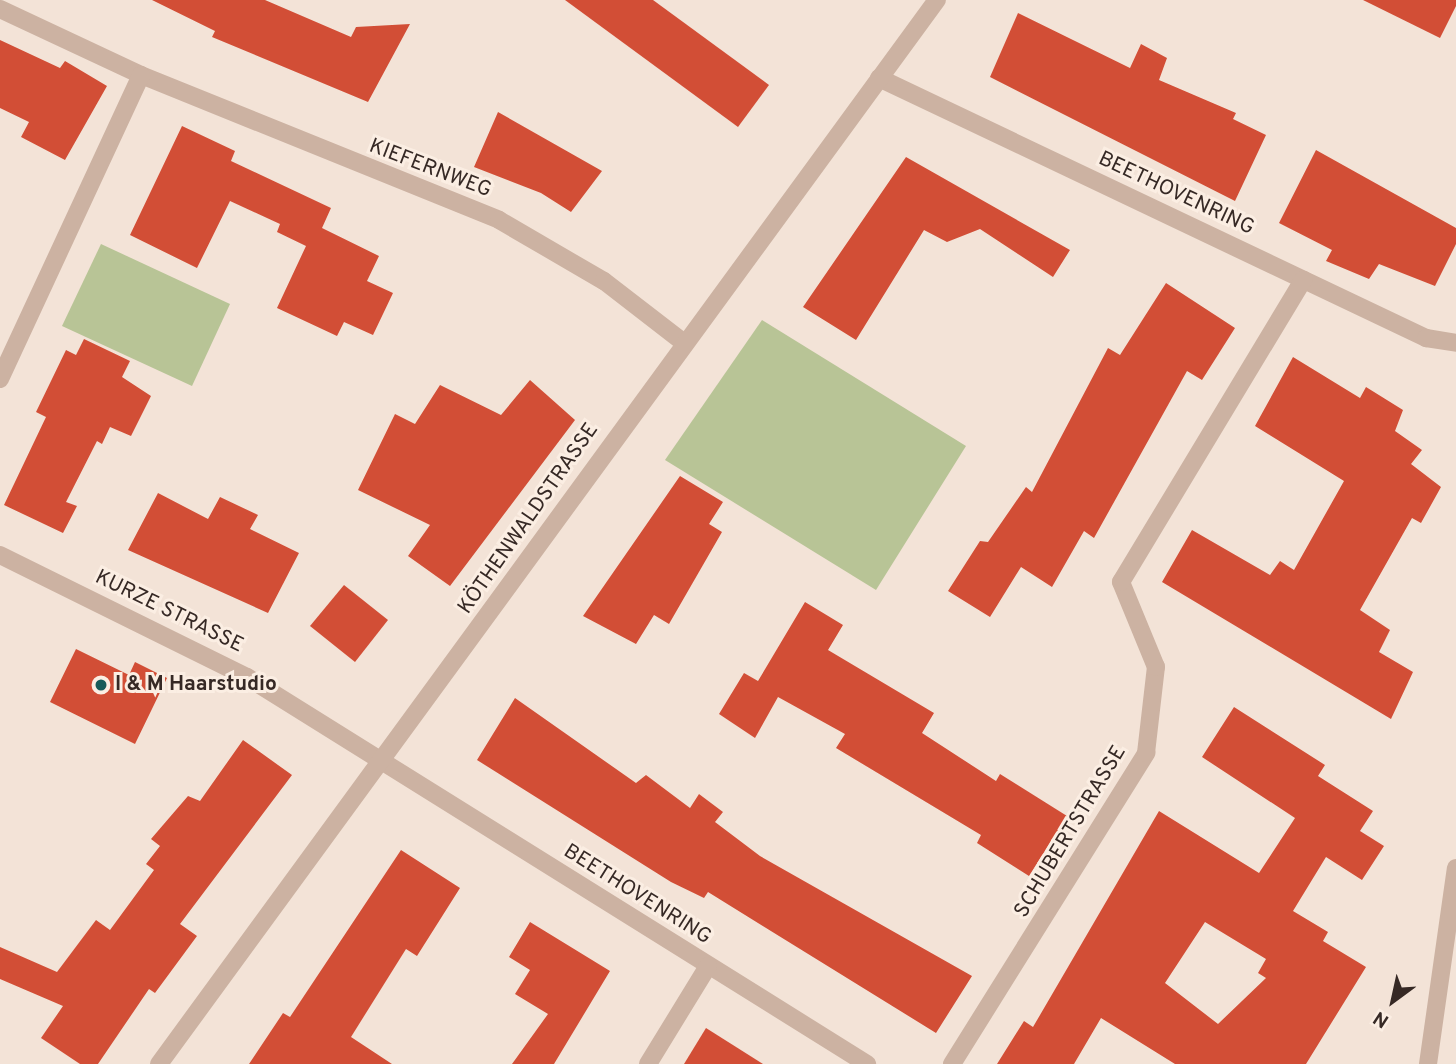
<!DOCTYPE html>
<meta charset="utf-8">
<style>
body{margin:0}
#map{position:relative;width:1456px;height:1064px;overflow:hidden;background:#f3e3d7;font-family:Overpass,sans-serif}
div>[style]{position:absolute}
.green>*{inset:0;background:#b8c496}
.building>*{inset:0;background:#d24e36}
.minor>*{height:18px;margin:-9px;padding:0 9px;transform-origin:9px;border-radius:9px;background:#ccb2a2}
.dots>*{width:19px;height:19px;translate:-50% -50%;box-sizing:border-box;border:4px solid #fbeee3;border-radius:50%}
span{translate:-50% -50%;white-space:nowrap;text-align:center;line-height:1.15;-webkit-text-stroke:6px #fbeee3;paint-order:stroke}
.street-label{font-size:21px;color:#362925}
.poi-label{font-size:21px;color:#362925;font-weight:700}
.left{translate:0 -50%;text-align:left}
.north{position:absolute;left:1358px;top:966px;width:70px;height:70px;-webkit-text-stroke:5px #fbeee3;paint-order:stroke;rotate:213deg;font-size:19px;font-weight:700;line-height:28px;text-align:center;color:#362925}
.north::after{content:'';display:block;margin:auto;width:24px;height:32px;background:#362925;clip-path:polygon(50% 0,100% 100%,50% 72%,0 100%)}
</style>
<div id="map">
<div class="green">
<div style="clip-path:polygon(101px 244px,230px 304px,192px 386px,62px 326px)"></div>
<div style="clip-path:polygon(762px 320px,966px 446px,876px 590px,665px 460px)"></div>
</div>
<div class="building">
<div style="clip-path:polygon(152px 0,265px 0,351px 37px,356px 27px,410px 24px,368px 102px,212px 37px,215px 31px)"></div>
<div style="clip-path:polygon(565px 0,653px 0,769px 85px,738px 127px)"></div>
<div style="clip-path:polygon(1363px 0,1456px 0,1456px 6px,1440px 38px)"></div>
<div style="clip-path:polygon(1018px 13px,1130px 68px,1141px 44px,1167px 58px,1159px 80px,1236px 113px,1233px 119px,1266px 135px,1235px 201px,990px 77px)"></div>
<div style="clip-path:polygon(0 40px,60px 68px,65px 61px,107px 86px,65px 160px,21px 137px,29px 122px,0 108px)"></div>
<div style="clip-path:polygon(498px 112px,602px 171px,571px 212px,541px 193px,474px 167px)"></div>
<div style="clip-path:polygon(182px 126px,235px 151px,231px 161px,331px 208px,322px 228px,379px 256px,367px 281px,393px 293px,373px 335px,344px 322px,337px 336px,277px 308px,306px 246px,277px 232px,280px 224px,230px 201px,197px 268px,130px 235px)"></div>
<div style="clip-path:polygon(1316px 150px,1456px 228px,1456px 244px,1435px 286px,1379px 264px,1369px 279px,1326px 261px,1332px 250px,1279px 223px)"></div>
<div style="clip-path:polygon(906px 157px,1070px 250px,1053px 277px,980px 229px,947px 242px,924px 230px,856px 340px,803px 307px)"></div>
<div style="clip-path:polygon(1166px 283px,1235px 328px,1202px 380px,1187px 371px,1094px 538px,1084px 531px,1052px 587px,1021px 567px,990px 617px,948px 591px,980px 541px,988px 542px,1026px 487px,1032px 492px,1108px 348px,1120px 355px)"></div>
<div style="clip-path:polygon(84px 339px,130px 361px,122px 377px,151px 396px,131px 436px,110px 427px,102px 444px,97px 441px,66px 502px,77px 506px,63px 533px,4px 505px,46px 417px,36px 412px,66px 350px,76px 355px)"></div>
<div style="clip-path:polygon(1293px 357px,1360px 398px,1366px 387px,1403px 410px,1395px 431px,1422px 450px,1411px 464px,1441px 487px,1421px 523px,1412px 518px,1360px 610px,1390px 630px,1379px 652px,1413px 672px,1391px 719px,1162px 582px,1192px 530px,1270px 575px,1280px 561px,1294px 570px,1344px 481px,1255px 426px)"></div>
<div style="clip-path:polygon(530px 380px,575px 420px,450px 586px,408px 556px,430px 525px,358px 490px,395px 414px,415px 424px,440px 385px,501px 415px)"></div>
<div style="clip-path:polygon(680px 476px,723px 502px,709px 524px,722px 532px,669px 624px,654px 615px,636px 644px,583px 616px)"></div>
<div style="clip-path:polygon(158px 493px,208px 519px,220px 497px,258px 515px,250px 529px,299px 553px,268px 613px,128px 550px)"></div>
<div style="clip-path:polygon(344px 585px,388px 620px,355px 662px,310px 626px)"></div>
<div style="clip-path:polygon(805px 602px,843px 625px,828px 650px,934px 713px,922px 733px,996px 781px,1000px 774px,1067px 816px,1029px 876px,977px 843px,981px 835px,836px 748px,845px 734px,778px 697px,755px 738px,719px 714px,744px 673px,758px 681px)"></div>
<div style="clip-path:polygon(76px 649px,129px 675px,135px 662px,167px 678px,135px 744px,50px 702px)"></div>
<div style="clip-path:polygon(515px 698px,636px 783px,646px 775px,690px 808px,699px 794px,723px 812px,715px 822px,760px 856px,972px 976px,936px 1033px,708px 892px,704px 898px,671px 882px,477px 760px)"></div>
<div style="clip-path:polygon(evenodd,1234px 707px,1325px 765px,1318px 776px,1373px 811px,1360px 831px,1384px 846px,1362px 880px,1326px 857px,1293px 911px,1328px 932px,1323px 941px,1366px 967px,1306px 1064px,1175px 1064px,1101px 1018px,1074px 1064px,997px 1064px,1024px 1021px,1033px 1027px,1159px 811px,1259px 873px,1295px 818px,1202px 757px,1234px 707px,1205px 922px,1266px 959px,1258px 973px,1266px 978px,1218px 1024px,1165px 983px,1205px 922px)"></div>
<div style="clip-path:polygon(243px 740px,292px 775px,180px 924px,197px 936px,155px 993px,149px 989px,98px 1064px,80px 1064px,41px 1038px,63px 1006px,0 979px,0 947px,57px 972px,96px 920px,110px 930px,154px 870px,146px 864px,160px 846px,151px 839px,188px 796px,200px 801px)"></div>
<div style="clip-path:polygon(401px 850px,460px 888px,417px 956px,406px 949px,351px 1037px,392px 1064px,249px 1064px,283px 1013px,290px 1017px)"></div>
<div style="clip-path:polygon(530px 922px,610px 971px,554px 1064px,512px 1064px,548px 1014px,515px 994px,530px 970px,509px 957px)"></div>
<div style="clip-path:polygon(706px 1028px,763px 1064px,684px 1064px)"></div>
</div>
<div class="minor">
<div style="left:0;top:9px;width:156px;rotate:25.1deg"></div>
<div style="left:141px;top:75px;width:386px;rotate:22deg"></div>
<div style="left:499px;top:220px;width:121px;rotate:30.2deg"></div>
<div style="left:604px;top:281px;width:100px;rotate:37.7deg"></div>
<div style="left:879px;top:78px;width:606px;rotate:25.42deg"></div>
<div style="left:1426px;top:338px;width:30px;rotate:9deg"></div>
<div style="left:0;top:379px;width:335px;rotate:-65.1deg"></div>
<div style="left:0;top:555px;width:275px;rotate:26.3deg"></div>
<div style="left:247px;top:677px;width:731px;rotate:31.97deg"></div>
<div style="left:159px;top:1064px;width:1318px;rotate:-53.83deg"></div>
<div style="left:648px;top:1064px;width:115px;rotate:-58.5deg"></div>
<div style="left:952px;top:1064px;width:367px;rotate:-58deg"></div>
<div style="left:1146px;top:753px;width:87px;rotate:-83.4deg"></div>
<div style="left:1156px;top:667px;width:92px;rotate:-112.4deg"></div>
<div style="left:1121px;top:582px;width:353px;rotate:-58.9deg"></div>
<div style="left:1428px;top:1064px;width:198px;rotate:-81.9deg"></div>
</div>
<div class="dots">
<div style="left:101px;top:685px;background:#175b5a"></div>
</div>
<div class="street-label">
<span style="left:430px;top:169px;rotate:21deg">KIEFERNWEG</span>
<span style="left:1176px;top:194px;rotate:25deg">BEETHOVENRING</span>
<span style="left:529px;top:519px;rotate:-55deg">KÖTHENWALDSTRASSE</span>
<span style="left:169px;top:612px;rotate:26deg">KURZE STRASSE</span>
<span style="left:1071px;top:832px;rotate:-59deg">SCHUBERTSTRASSE</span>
<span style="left:637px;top:895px;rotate:32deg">BEETHOVENRING</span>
</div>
<div class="poi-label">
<span class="left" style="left:115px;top:685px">I &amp; M Haarstudio</span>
</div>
<div class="north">N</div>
</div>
